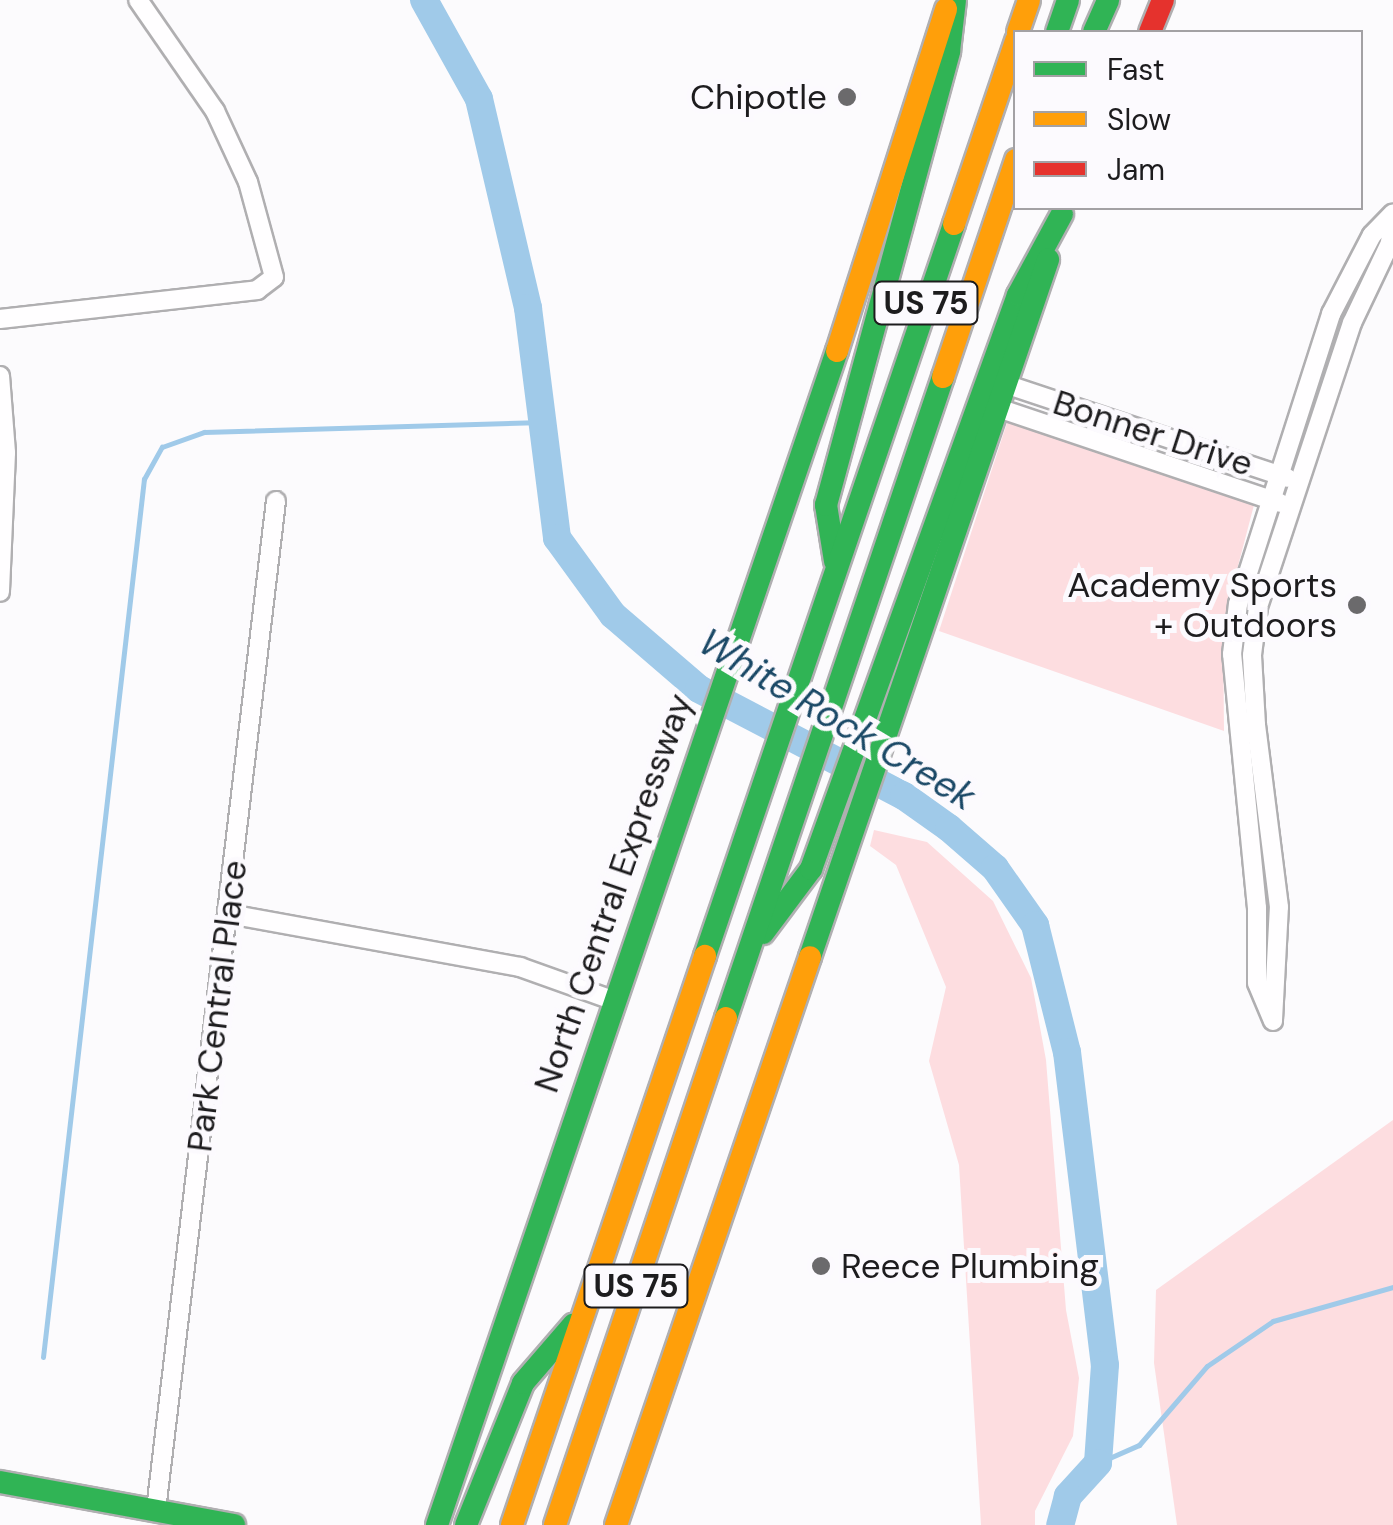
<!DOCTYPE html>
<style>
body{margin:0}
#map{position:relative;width:1393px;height:1525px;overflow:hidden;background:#fcfbfd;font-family:"DM Sans",sans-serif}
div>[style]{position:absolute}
.green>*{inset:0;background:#fddde0}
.stream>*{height:5px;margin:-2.5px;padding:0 2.5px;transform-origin:2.5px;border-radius:2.5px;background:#a0cae9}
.river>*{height:28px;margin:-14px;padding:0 14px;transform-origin:14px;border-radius:14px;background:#a0cae9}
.roads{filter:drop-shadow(2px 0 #b0afb1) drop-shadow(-2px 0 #b0afb1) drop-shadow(0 2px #b0afb1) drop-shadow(0 -2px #b0afb1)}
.street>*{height:18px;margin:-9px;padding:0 9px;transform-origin:9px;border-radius:9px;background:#fffeff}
.fast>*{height:22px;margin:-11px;padding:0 11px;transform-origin:11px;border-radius:11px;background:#30b455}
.slow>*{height:22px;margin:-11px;padding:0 11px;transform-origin:11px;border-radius:11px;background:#ff9f0a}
.jam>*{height:22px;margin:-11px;padding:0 11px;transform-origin:11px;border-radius:11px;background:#e5322d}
.dots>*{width:28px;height:28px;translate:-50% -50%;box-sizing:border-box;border:5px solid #fcfafe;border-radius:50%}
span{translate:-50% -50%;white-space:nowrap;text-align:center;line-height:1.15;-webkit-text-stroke:10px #fcfafe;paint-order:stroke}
.shield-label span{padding:2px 8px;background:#fcfafe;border:2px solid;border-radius:8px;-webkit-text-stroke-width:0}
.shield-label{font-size:32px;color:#1d1c1e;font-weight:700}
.poi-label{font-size:35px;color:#1d1c1e}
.right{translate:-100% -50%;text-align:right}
.left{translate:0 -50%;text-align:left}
.street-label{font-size:35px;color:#1d1c1e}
.water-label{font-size:38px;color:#1a4866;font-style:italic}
.legend{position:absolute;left:1013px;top:30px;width:350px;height:180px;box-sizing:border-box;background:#fcfafe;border:2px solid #a3a1a4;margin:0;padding:12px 18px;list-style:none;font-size:30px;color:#1d1c1e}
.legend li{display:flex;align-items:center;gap:20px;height:50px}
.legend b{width:50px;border:2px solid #a3a1a4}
</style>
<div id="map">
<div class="green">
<div style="clip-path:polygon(1008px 420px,1254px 505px,1223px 623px,1224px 731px,939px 631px)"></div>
<div style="clip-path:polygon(874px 830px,927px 842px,993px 901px,1031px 978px,1046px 1060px,1066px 1310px,1079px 1378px,1073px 1436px,1035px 1511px,1035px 1525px,981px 1525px,959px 1165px,929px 1061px,946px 987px,896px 865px,870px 846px)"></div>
<div style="clip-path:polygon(1393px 1120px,1393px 1525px,1177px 1525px,1154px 1363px,1156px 1290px)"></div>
</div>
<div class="stream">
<div style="left:43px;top:1357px;width:884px;rotate:-83.44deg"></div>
<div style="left:144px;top:479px;width:37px;rotate:-61deg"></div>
<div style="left:162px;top:447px;width:45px;rotate:-19.7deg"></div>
<div style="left:204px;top:432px;width:339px;rotate:-1.7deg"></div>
<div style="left:1098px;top:1463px;width:45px;rotate:-23.7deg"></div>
<div style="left:1139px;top:1445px;width:104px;rotate:-49.3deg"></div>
<div style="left:1207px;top:1366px;width:80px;rotate:-34.3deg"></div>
<div style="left:1273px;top:1321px;width:125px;rotate:-15.8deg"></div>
</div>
<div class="river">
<div style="left:424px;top:0;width:113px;rotate:60.9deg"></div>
<div style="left:479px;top:99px;width:215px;rotate:76.8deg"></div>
<div style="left:528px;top:308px;width:232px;rotate:82.8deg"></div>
<div style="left:557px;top:538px;width:95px;rotate:54deg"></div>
<div style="left:613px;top:615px;width:113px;rotate:40.7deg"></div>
<div style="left:699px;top:689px;width:231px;rotate:27.6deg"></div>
<div style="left:904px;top:796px;width:55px;rotate:35.4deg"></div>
<div style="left:949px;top:828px;width:61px;rotate:41deg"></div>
<div style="left:995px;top:868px;width:70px;rotate:54.9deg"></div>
<div style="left:1035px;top:925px;width:131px;rotate:75.9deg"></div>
<div style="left:1067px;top:1052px;width:315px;rotate:83.1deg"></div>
<div style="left:1105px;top:1365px;width:98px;rotate:94.1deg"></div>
<div style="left:1098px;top:1463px;width:45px;rotate:132.3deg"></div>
<div style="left:1068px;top:1496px;width:30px;rotate:105deg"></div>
</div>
<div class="roads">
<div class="street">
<div style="left:0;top:319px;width:259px;rotate:-6.4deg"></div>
<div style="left:257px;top:290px;width:21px;rotate:-37deg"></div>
<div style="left:274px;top:277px;width:98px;rotate:-105.3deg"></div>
<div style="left:248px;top:182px;width:78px;rotate:-114.9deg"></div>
<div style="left:215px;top:111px;width:135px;rotate:-124.7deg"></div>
<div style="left:0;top:376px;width:77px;rotate:85.5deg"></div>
<div style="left:6px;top:453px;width:139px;rotate:92.5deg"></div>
<div style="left:1008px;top:385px;width:294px;rotate:18.4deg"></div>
<div style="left:1001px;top:409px;width:294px;rotate:18.6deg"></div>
<div style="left:229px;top:914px;width:296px;rotate:10.3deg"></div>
<div style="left:520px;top:967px;width:98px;rotate:19.7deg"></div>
<div style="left:1273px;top:1020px;width:113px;rotate:-87deg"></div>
<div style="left:1279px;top:907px;width:183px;rotate:-97.2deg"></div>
<div style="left:1256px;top:725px;width:70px;rotate:-93.3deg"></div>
<div style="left:1252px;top:655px;width:48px;rotate:-82.9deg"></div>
<div style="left:1258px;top:607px;width:299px;rotate:-71.7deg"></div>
<div style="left:1352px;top:323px;width:89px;rotate:-64.6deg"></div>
<div style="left:1390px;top:243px;width:23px;rotate:-83deg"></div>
<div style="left:1273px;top:1021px;width:41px;rotate:-112.8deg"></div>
<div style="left:1257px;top:983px;width:75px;rotate:-90deg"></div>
<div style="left:1257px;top:908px;width:255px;rotate:-95.6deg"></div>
<div style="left:1232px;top:654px;width:50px;rotate:-83.2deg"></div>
<div style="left:1238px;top:604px;width:305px;rotate:-72.2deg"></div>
<div style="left:1331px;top:314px;width:89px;rotate:-62.6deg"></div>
<div style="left:1372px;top:235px;width:30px;rotate:-46deg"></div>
<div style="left:156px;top:1510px;width:1016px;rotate:-83.22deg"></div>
</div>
<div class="fast">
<div style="left:1057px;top:32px;width:34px;rotate:-71deg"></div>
<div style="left:1094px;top:32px;width:35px;rotate:-66deg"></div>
<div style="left:835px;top:561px;width:57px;rotate:-99.1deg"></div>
<div style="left:826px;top:505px;width:470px;rotate:-74.8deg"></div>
<div style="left:949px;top:51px;width:51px;rotate:-83.3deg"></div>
<div style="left:763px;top:933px;width:80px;rotate:-53.1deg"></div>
<div style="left:811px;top:869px;width:610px;rotate:-70.17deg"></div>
<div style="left:1018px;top:295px;width:92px;rotate:-61.5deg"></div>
<div style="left:705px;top:956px;width:773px;rotate:-71.21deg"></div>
<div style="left:810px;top:957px;width:737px;rotate:-71.15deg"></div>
<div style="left:726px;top:1018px;width:677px;rotate:-71.3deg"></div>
<div style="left:0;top:1482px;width:238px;rotate:10.4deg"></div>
<div style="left:437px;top:1525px;width:1240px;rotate:-71.19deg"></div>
<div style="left:466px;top:1525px;width:153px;rotate:-68.1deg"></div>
<div style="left:523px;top:1383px;width:77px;rotate:-49.2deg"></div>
</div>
<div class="slow">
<div style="left:1018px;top:32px;width:34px;rotate:-71deg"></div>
<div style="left:954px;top:224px;width:193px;rotate:-71.3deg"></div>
<div style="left:837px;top:351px;width:359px;rotate:-72.3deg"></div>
<div style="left:943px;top:377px;width:229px;rotate:-71.4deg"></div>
<div style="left:512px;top:1525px;width:601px;rotate:-71.26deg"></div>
<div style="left:555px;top:1525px;width:535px;rotate:-71.36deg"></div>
<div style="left:616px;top:1525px;width:600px;rotate:-71.14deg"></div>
</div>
<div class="jam">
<div style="left:1150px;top:32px;width:35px;rotate:-68deg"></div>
</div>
</div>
<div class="dots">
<div style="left:847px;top:97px;background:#6b6a6c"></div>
<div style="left:1357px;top:605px;background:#6b6a6c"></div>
<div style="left:821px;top:1266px;background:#6b6a6c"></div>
</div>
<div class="shield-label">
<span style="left:926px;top:303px">US 75</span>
<span style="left:636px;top:1286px">US 75</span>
</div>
<div class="poi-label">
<span class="right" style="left:827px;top:97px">Chipotle</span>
<span class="right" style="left:1337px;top:605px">Academy Sports<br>+ Outdoors</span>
<span class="left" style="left:841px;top:1266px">Reece Plumbing</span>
</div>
<div class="street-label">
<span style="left:1153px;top:433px;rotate:18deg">Bonner Drive</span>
<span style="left:613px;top:893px;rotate:-71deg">North Central Expressway</span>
<span style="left:217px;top:1006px;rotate:-83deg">Park Central Place</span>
</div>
<div class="water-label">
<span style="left:837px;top:720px;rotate:31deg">White Rock Creek</span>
</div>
<ul class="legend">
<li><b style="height:12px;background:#30b455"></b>Fast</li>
<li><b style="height:12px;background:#ff9f0a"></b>Slow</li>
<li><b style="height:12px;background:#e5322d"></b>Jam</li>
</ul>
</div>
